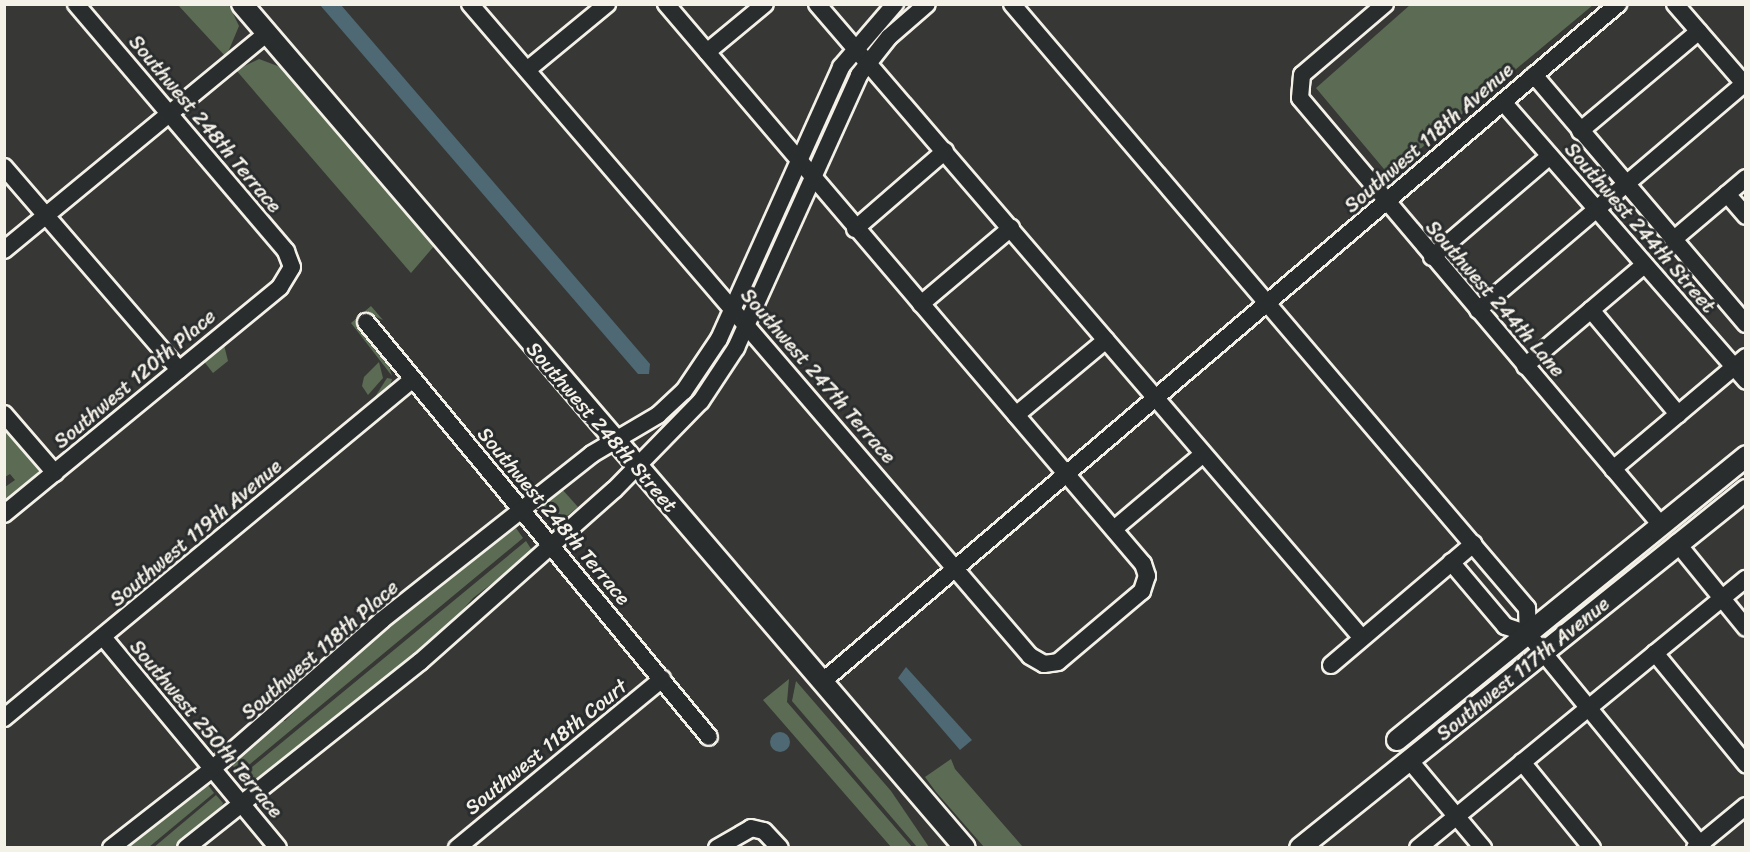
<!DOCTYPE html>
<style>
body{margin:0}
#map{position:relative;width:1750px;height:852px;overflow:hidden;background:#373735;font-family:Sriracha,sans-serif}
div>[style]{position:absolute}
.green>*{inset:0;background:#5c6c54}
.water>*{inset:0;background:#4e6973}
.round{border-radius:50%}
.roads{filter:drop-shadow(2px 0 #f4f1e8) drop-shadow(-2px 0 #f4f1e8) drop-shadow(0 2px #f4f1e8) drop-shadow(0 -2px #f4f1e8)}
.minor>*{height:16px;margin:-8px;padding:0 8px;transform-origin:8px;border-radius:8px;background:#2a2d2e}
.tertiary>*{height:20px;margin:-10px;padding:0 10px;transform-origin:10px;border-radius:10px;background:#2a2d2e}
span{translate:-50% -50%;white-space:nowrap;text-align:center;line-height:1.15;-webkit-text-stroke:6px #2a2d2e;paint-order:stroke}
.street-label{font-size:20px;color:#f4f1e8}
.frame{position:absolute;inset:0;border:6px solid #f4f1e8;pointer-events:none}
</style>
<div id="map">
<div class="green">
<div style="clip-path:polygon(178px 5px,229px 5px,239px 26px,226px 57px)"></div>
<div style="clip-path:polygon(1410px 5px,1410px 4px,1593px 5px,1389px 175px,1316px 88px)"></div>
<div style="clip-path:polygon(259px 59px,283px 68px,435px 245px,411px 273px,236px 70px)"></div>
<div style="clip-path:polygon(371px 306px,383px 320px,371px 315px,359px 325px,387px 359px,392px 376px,351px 323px)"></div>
<div style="clip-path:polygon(223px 341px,228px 361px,213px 373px,202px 359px)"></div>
<div style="clip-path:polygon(379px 362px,383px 378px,368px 395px,362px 386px,364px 377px)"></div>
<div style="clip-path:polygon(387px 378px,392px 379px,390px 386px,373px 400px)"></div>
<div style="clip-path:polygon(4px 423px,39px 471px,5px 504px,5px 487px,15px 480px,10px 474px,5px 477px)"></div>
<div style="clip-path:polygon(561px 488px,578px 507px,557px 524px,541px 505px)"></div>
<div style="clip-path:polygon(516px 528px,523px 538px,238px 774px,231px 763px,279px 720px,285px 721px,350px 655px)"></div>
<div style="clip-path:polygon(526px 541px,533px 552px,473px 598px,441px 635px,247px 786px,240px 777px)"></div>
<div style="clip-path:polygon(789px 679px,787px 702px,912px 847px,891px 847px,763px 700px)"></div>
<div style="clip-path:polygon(796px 681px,891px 791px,929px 847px,917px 847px,792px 701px)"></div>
<div style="clip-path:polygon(951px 759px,955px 769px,1023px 847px,984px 847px,936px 792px,925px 777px)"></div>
<div style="clip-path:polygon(208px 785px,214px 793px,149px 847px,128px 848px)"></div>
<div style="clip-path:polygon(216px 795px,223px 803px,219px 812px,177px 847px,153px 848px)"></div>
</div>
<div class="water">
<div style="clip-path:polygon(320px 5px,341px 5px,650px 364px,649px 374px,638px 374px)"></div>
<div style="clip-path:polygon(906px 667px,972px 740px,960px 750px,898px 678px)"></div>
<div class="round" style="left:770px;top:732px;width:20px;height:20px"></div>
</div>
<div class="roads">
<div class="minor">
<div style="left:470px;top:4px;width:859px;rotate:49.34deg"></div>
<div style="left:1030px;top:656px;width:16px;rotate:30deg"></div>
<div style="left:1044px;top:664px;width:14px;rotate:-8deg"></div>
<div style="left:1058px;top:662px;width:110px;rotate:-40.2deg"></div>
<div style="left:1142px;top:591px;width:16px;rotate:-72deg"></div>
<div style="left:1147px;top:576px;width:13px;rotate:-108deg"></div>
<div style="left:1143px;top:564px;width:736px;rotate:-130.42deg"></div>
<div style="left:817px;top:4px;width:836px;rotate:49.32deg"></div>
<div style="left:1012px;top:4px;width:794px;rotate:49.55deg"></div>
<div style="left:1527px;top:608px;width:26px;rotate:88deg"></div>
<div style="left:1385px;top:4px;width:109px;rotate:139.5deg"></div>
<div style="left:1302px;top:75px;width:23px;rotate:95deg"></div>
<div style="left:1300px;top:98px;width:558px;rotate:49.8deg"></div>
<div style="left:1675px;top:4px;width:108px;rotate:49.1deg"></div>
<div style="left:707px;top:52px;width:75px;rotate:-39.6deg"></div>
<div style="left:527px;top:70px;width:104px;rotate:-39.5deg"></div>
<div style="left:1534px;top:75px;width:327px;rotate:49.6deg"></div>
<div style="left:1503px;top:102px;width:370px;rotate:48.9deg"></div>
<div style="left:1580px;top:131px;width:155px;rotate:-40deg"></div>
<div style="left:4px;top:167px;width:268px;rotate:49.2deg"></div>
<div style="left:1727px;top:194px;width:29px;rotate:49deg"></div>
<div style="left:855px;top:229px;width:119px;rotate:-40.9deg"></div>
<div style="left:1673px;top:240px;width:96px;rotate:-40.3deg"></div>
<div style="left:4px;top:250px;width:341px;rotate:-39.5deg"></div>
<div style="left:1432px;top:257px;width:155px;rotate:-40.6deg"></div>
<div style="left:921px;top:304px;width:118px;rotate:-40.2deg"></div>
<div style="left:1478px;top:310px;width:349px;rotate:-40.4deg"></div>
<div style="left:1591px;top:310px;width:136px;rotate:50.1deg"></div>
<div style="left:366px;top:322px;width:538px;rotate:50.43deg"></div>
<div style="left:1525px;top:366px;width:156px;rotate:-40.3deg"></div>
<div style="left:4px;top:414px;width:78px;rotate:49.2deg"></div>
<div style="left:1016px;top:415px;width:117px;rotate:-39.8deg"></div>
<div style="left:1613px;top:469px;width:174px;rotate:-40.1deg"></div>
<div style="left:4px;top:514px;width:357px;rotate:-39.4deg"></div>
<div style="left:280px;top:287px;width:23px;rotate:-59deg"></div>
<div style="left:292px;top:267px;width:17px;rotate:-111deg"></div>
<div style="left:286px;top:251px;width:324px;rotate:-130.4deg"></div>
<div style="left:1114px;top:529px;width:116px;rotate:-40.1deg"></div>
<div style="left:1677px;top:543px;width:109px;rotate:50.9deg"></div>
<div style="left:1451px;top:562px;width:84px;rotate:49.8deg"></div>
<div style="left:1505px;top:626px;width:24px;rotate:19deg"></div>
<div style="left:1528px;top:634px;width:276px;rotate:50.7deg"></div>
<div style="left:103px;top:637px;width:274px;rotate:50.3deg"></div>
<div style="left:1655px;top:653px;width:144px;rotate:50.7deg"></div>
<div style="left:1331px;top:665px;width:187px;rotate:-40.4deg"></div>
<div style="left:822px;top:682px;width:1046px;rotate:-40.42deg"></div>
<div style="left:4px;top:718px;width:531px;rotate:-39.65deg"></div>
<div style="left:1410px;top:761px;width:114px;rotate:50deg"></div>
<div style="left:1522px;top:762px;width:111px;rotate:50.9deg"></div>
<div style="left:111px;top:848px;width:128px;rotate:-38deg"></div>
<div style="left:212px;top:769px;width:226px;rotate:-41.2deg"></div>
<div style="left:382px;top:620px;width:268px;rotate:-38.3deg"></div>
<div style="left:592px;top:454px;width:77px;rotate:-30.6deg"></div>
<div style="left:658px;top:415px;width:35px;rotate:-43deg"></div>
<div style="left:684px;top:391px;width:63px;rotate:-56.1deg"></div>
<div style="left:719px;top:339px;width:298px;rotate:-65.8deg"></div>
<div style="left:841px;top:67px;width:83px;rotate:-49.4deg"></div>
<div style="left:186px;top:848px;width:299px;rotate:-38.5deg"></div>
<div style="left:420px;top:662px;width:259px;rotate:-41.6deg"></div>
<div style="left:614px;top:490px;width:124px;rotate:-45.7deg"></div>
<div style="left:701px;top:401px;width:64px;rotate:-56.6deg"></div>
<div style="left:736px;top:348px;width:299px;rotate:-65.7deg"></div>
<div style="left:859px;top:75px;width:48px;rotate:-51.7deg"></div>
<div style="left:889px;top:37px;width:50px;rotate:-41deg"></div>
<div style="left:457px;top:848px;width:266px;rotate:-39.5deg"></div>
<div style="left:717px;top:848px;width:39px;rotate:-30deg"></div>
<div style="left:751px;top:828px;width:13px;rotate:13deg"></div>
<div style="left:764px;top:831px;width:23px;rotate:47deg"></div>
<div style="left:1418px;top:848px;width:424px;rotate:-39.4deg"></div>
<div style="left:1695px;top:848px;width:66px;rotate:-39.5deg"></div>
</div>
<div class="tertiary">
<div style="left:242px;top:4px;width:1111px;rotate:49.42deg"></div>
<div style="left:1397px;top:740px;width:450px;rotate:-39.1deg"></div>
<div style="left:1300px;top:848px;width:572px;rotate:-38.75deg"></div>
</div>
</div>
<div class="street-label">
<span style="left:205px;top:124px;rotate:50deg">Southwest 248th Terrace</span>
<span style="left:1429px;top:138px;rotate:-41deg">Southwest 118th Avenue</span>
<span style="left:1640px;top:228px;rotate:49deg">Southwest 244th Street</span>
<span style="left:1495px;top:299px;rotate:49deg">Southwest 244th Lane</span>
<span style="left:818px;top:376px;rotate:49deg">Southwest 247th Terrace</span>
<span style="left:135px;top:379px;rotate:-40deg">Southwest 120th Place</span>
<span style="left:602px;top:427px;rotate:49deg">Southwest 248th Street</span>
<span style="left:554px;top:516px;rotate:50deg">Southwest 248th Terrace</span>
<span style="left:196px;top:533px;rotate:-40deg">Southwest 119th Avenue</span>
<span style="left:320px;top:650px;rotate:-41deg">Southwest 118th Place</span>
<span style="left:1523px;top:669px;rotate:-39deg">Southwest 117th Avenue</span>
<span style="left:206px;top:729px;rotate:50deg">Southwest 250th Terrace</span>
<span style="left:546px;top:747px;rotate:-39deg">Southwest 118th Court</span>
</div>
<div class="frame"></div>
</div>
